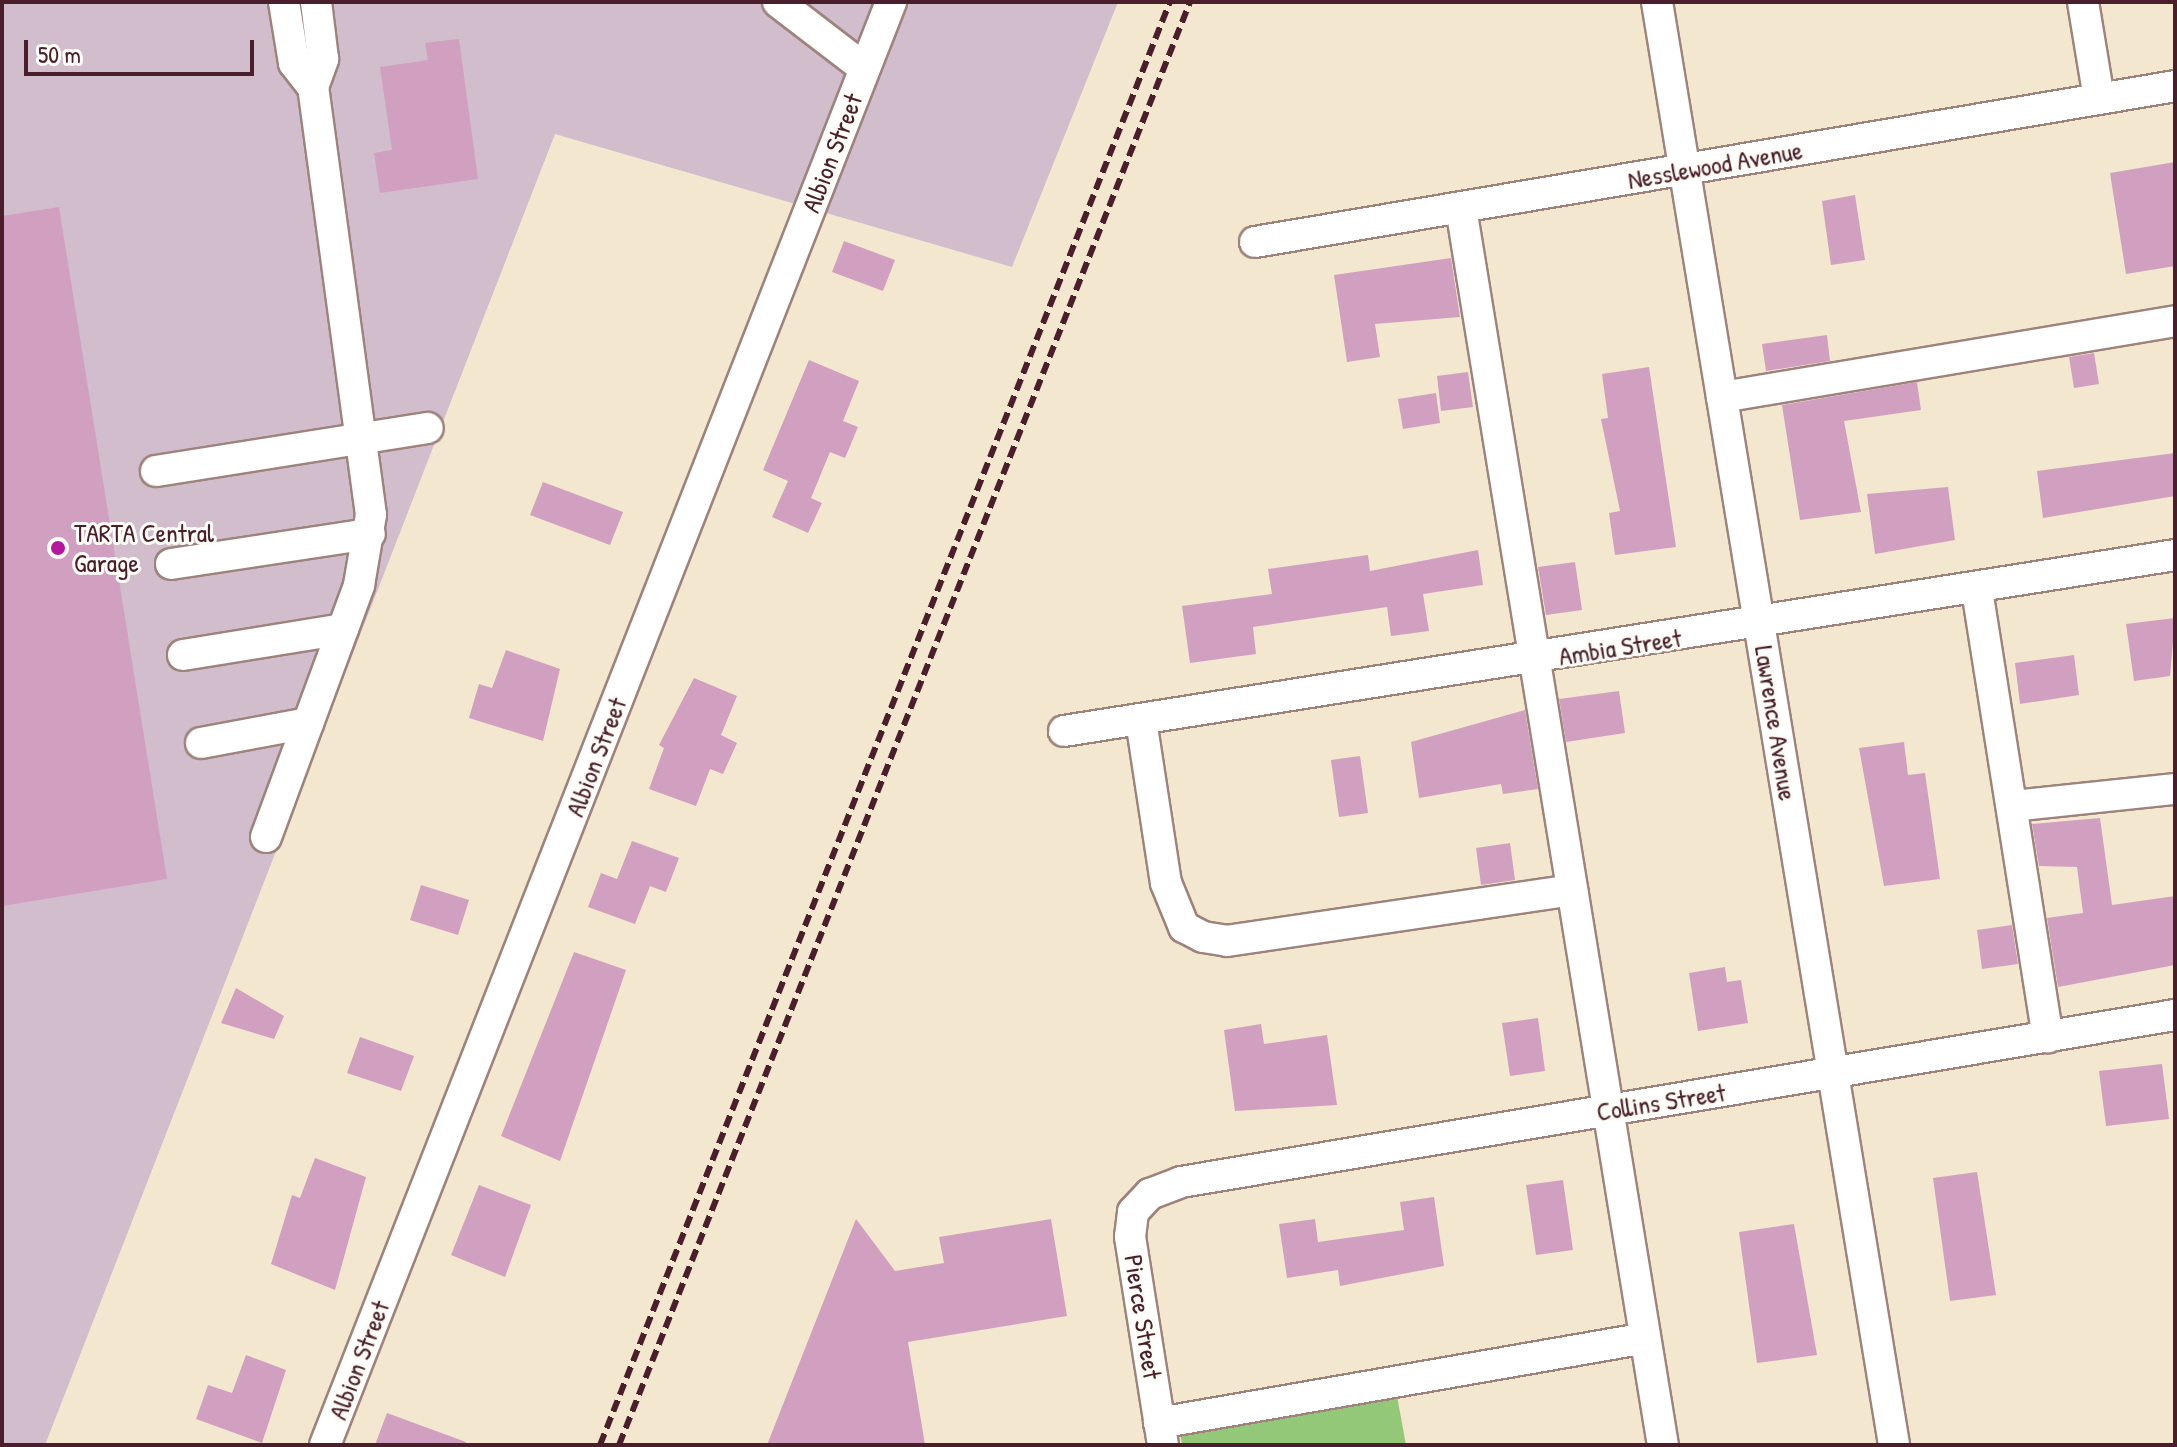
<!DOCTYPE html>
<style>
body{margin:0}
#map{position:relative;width:2177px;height:1447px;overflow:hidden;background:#f3e7cf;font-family:"Patrick Hand",sans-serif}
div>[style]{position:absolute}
.industrial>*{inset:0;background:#d1bdcc}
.green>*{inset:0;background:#93c879}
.building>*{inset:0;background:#d1a0c1}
.roads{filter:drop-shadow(2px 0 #9e837d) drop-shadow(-2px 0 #9e837d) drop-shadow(0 2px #9e837d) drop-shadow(0 -2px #9e837d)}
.minor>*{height:30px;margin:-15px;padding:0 15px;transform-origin:15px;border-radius:15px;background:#fff}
.rail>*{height:6px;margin-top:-3px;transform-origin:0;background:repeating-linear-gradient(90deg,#4a1f2b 0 12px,transparent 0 18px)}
.dots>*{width:22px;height:22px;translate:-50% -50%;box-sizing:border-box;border:4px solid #fdfcf7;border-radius:50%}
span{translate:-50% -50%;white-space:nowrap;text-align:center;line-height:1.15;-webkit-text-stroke:6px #fdfcf7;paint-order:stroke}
.street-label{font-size:26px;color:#4a1f2b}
.poi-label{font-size:26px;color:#4a1f2b}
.left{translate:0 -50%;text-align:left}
.frame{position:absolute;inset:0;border:4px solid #4a1f2b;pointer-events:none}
.scale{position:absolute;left:24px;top:40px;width:230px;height:36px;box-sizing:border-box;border:4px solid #4a1f2b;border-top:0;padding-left:10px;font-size:24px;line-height:28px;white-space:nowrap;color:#4a1f2b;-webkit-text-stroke:6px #fdfcf7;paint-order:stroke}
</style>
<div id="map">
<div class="industrial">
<div style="clip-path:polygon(2px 2px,1118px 2px,1012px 267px,555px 134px,45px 1445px,2px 1445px)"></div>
</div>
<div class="green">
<div style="clip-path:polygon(1397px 1396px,1406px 1445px,1182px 1445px,1180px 1431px)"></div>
</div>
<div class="building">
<div style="clip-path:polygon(459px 39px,478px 179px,380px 193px,374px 153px,392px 150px,380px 67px,428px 60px,425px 43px)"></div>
<div style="clip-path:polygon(2175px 162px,2175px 266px,2126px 274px,2110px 173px)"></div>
<div style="clip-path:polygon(1855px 195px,1865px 260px,1831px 265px,1822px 201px)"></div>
<div style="clip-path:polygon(59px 207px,167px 879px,2px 906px,2px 216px)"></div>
<div style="clip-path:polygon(844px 241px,895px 260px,883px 291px,832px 272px)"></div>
<div style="clip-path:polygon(1451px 258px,1460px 317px,1375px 324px,1380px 357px,1347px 362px,1334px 275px)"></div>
<div style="clip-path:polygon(1827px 335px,1830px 361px,1766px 371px,1762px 344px)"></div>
<div style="clip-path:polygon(2094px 353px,2099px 384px,2074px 388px,2069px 357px)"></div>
<div style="clip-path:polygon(809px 360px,859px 381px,843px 421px,858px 427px,845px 458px,830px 452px,811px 498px,822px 503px,808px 533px,772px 517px,788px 481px,763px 470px)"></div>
<div style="clip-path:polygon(1649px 367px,1676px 547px,1615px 555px,1609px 513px,1620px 511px,1601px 419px,1608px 418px,1602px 374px)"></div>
<div style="clip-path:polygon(1468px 372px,1473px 407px,1441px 411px,1437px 376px)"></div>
<div style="clip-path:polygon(1917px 382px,1921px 410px,1844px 421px,1861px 512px,1800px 520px,1782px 405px)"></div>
<div style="clip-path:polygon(1436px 393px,1440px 423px,1403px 429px,1398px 399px)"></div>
<div style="clip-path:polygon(2175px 453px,2175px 496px,2043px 518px,2037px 471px)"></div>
<div style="clip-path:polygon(543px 482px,623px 512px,610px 545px,530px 515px)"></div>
<div style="clip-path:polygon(1948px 487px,1955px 540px,1875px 554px,1867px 494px)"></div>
<div style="clip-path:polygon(1478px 550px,1483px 585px,1423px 594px,1429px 631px,1391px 636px,1387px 607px,1253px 627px,1256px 654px,1190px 663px,1182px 606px,1272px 594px,1268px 569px,1368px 555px,1370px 571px)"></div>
<div style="clip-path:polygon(1575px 562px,1582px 610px,1546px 615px,1538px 567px)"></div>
<div style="clip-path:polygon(2175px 618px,2170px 676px,2134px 681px,2126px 624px)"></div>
<div style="clip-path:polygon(506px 650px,560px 669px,543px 741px,469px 718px,479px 684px,492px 688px)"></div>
<div style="clip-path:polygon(2074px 655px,2079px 695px,2020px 704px,2015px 663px)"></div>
<div style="clip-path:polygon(694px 678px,737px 696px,721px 735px,737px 743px,723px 774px,710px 769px,696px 806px,649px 789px,664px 748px,659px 745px)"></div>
<div style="clip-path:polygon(1619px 691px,1625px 733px,1566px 742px,1559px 699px)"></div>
<div style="clip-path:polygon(1525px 710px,1538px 789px,1503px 794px,1501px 784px,1419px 798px,1411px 742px)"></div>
<div style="clip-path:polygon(1904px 742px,1908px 775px,1925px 773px,1940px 879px,1884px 886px,1859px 748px)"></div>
<div style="clip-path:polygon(1360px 756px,1368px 813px,1339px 817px,1331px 760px)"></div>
<div style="clip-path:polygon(2100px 818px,2112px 905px,2175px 896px,2175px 965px,2058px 987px,2047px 918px,2083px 913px,2077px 867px,2039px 866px,2032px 824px)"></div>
<div style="clip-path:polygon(632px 841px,679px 858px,666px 892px,650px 886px,635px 924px,588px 907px,601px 873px,617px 879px)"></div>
<div style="clip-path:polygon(1510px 843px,1515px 880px,1481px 885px,1476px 848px)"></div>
<div style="clip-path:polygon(421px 885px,469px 900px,458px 935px,410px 920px)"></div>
<div style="clip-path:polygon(2012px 925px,2018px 964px,1982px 969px,1977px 930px)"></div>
<div style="clip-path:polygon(574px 952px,626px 970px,560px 1161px,501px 1136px)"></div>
<div style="clip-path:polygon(1725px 967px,1727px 982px,1741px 980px,1748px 1023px,1698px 1031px,1689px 973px)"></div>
<div style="clip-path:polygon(236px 988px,284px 1016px,274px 1039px,221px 1023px)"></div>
<div style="clip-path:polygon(1538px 1018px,1545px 1071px,1510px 1076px,1502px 1023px)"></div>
<div style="clip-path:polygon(1261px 1024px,1264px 1044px,1327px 1035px,1337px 1105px,1235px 1111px,1224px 1030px)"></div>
<div style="clip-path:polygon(360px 1037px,414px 1056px,401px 1091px,347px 1073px)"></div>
<div style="clip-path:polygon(2162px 1064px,2169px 1119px,2106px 1126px,2099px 1071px)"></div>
<div style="clip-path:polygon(315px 1158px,366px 1177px,335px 1290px,271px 1264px,292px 1195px,300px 1198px)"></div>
<div style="clip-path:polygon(1977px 1172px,1996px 1295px,1950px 1301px,1933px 1178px)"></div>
<div style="clip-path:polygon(1563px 1180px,1573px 1250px,1536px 1255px,1526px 1185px)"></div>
<div style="clip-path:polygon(479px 1185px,531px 1205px,505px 1277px,451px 1255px)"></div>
<div style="clip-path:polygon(1434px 1197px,1444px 1266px,1340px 1286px,1338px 1270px,1287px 1278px,1279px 1224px,1315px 1219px,1318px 1242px,1404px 1230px,1400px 1202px)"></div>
<div style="clip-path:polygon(856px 1219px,895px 1271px,944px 1263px,939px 1237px,1051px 1219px,1067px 1316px,908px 1342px,925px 1445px,767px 1445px)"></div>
<div style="clip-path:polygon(1794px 1224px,1817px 1355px,1757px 1363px,1739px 1232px)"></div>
<div style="clip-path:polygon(246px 1355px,286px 1370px,262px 1443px,196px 1419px,208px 1385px,232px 1393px)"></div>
<div style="clip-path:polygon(387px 1413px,466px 1442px,465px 1445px,375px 1445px)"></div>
</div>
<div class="roads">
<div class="minor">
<div style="left:284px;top:2px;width:62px;rotate:80.7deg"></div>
<div style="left:294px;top:63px;width:31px;rotate:52deg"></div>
<div style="left:313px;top:87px;width:30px;rotate:-70deg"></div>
<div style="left:323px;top:59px;width:57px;rotate:-97deg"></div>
<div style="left:778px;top:2px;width:108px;rotate:37.5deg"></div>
<div style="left:1657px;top:2px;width:1462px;rotate:80.67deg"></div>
<div style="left:2083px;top:2px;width:98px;rotate:80.6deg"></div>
<div style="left:1461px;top:208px;width:1253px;rotate:80.73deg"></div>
<div style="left:1255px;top:242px;width:933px;rotate:-9.62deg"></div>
<div style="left:1722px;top:397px;width:459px;rotate:-9.5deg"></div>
<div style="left:156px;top:471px;width:275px;rotate:-9deg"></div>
<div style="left:171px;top:564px;width:201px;rotate:-8.6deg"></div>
<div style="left:1977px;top:590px;width:453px;rotate:81deg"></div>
<div style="left:183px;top:655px;width:162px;rotate:-9.2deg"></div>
<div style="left:1141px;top:720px;width:165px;rotate:81.3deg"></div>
<div style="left:1166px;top:883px;width:48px;rotate:67.8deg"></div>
<div style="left:1184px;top:927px;width:21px;rotate:28deg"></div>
<div style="left:1203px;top:937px;width:24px;rotate:9deg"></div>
<div style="left:1227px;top:941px;width:349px;rotate:-8.4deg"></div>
<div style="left:1064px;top:731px;width:1125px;rotate:-9deg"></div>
<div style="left:201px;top:743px;width:109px;rotate:-10.6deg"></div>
<div style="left:2012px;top:806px;width:164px;rotate:-6deg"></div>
<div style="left:266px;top:837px;width:269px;rotate:-69.7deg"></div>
<div style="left:359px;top:585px;width:71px;rotate:-80.3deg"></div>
<div style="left:371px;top:515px;width:432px;rotate:-97.7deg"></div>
<div style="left:1159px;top:1423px;width:493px;rotate:-9.9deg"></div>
<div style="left:325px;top:1445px;width:1550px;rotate:-68.58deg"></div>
<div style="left:1163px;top:1445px;width:211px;rotate:-99deg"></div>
<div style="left:1130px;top:1237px;width:25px;rotate:-83deg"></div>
<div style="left:1133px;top:1212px;width:25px;rotate:-47deg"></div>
<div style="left:1150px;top:1194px;width:33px;rotate:-21deg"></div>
<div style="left:1181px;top:1182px;width:1008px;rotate:-9.54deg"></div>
</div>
</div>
<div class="rail">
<div style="left:600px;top:1445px;width:1551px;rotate:-68.45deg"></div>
<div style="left:619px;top:1445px;width:1552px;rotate:-68.41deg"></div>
</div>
<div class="dots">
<div style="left:58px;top:548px;background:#b5179e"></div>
</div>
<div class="street-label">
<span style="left:832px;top:153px;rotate:-69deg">Albion Street</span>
<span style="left:1715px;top:165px;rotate:-10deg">Nesslewood Avenue</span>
<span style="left:1620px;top:647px;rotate:-9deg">Ambia Street</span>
<span style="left:1776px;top:723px;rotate:81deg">Lawrence Avenue</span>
<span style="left:596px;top:757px;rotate:-69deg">Albion Street</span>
<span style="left:1661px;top:1102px;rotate:-9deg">Collins Street</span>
<span style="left:1143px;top:1317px;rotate:81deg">Pierce Street</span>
<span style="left:359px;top:1360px;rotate:-69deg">Albion Street</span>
</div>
<div class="poi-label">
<span class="left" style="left:74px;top:548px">TARTA Central<br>Garage</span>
</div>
<div class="frame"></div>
<div class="scale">50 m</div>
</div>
